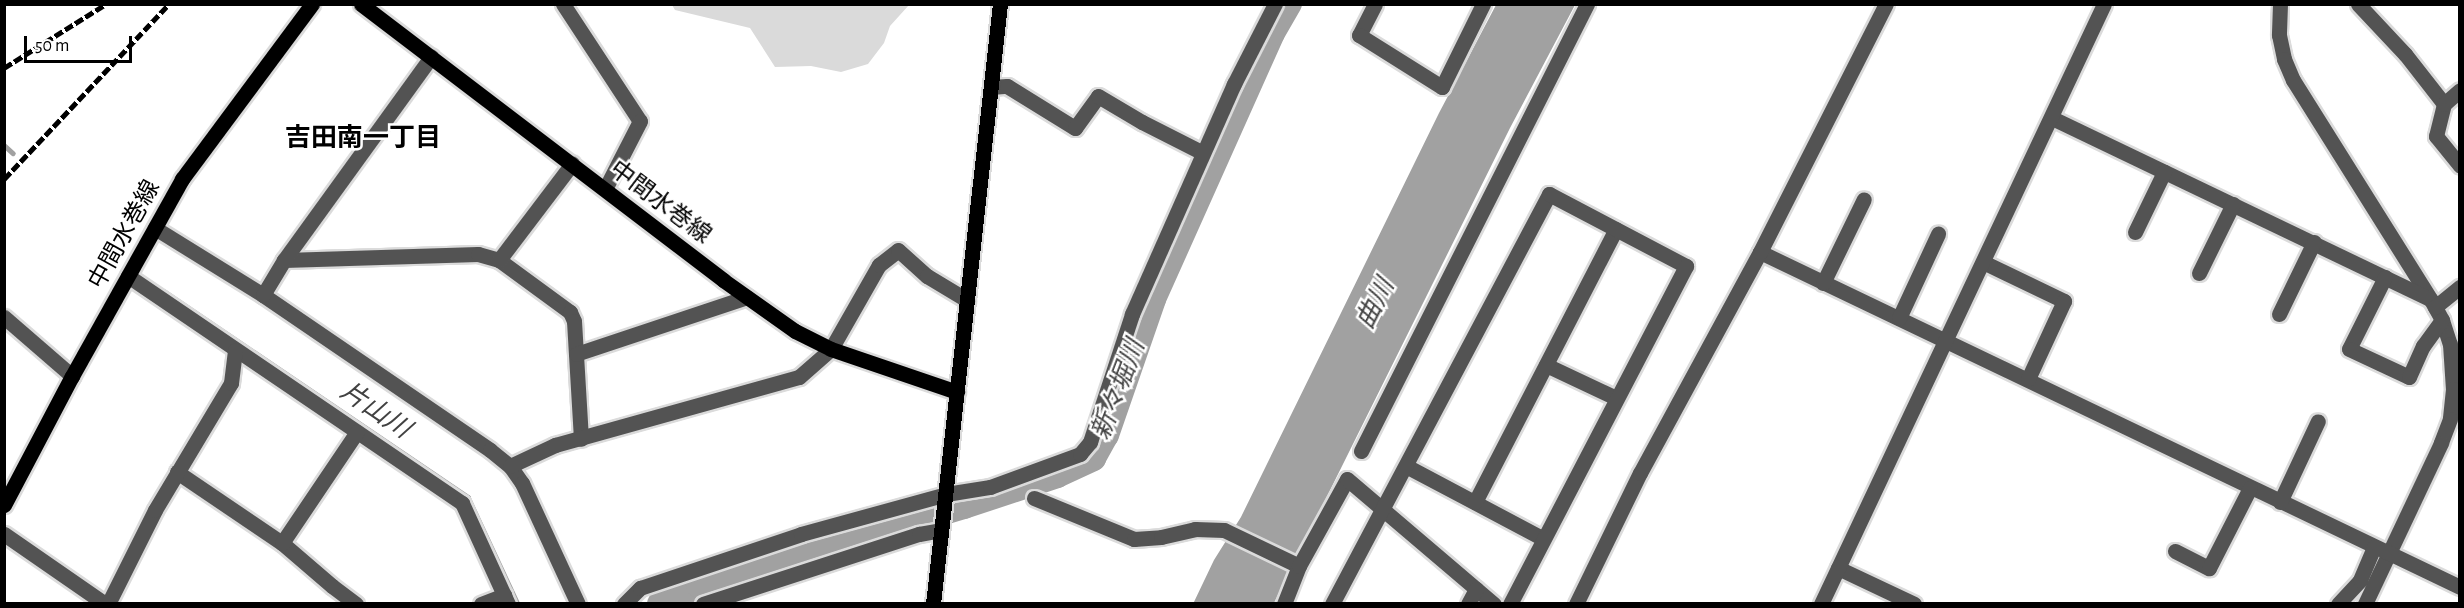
<!DOCTYPE html>
<meta charset="utf-8">
<style>
body{margin:0}
#map{position:relative;width:2464px;height:608px;overflow:hidden;background:#fff;font-family:"Alegreya Sans","Noto Sans JP",sans-serif}
div>[style]{position:absolute}
.green>*{inset:0;background:#dadada}
.water>*{inset:0;background:#a1a1a1}
.stream>*{height:4.5px;margin:-2.25px;padding:0 2.25px;transform-origin:2.25px;border-radius:2.25px;background:#a1a1a1}
.river>*{height:26px;margin:-13px;padding:0 13px;transform-origin:13px;border-radius:13px;background:#a1a1a1}
.roads{filter:drop-shadow(2px 0 #dbdbdb) drop-shadow(-2px 0 #dbdbdb) drop-shadow(0 2px #dbdbdb) drop-shadow(0 -2px #dbdbdb)}
.minor>*{height:15px;margin:-7.5px;padding:0 7.5px;transform-origin:7.5px;border-radius:7.5px;background:#535353}
.major>*{height:15px;margin:-7.5px;padding:0 7.5px;transform-origin:7.5px;border-radius:7.5px;background:#000}
.rail>*{height:4.5px;margin-top:-2.25px;transform-origin:0;background:repeating-linear-gradient(90deg,#000 0 9px,transparent 0 12px)}
span{translate:-50% -50%;white-space:nowrap;text-align:center;line-height:1.15;-webkit-text-stroke:5px #fff;paint-order:stroke}
.street-label{font-size:24px;color:#000}
.neighbourhood-label{font-size:26px;color:#000;font-weight:700}
.water-label{font-size:26px;color:#424242;font-style:italic}
.frame{position:absolute;inset:0;border:6px solid #000;pointer-events:none}
.scale{position:absolute;left:24px;top:36px;width:108px;height:27px;box-sizing:border-box;border:3px solid #000;border-top:0;padding-left:8px;font-size:18px;line-height:21px;white-space:nowrap;color:#000;-webkit-text-stroke:4px #fff;paint-order:stroke}
</style>
<div id="map">
<div class="green">
<div style="clip-path:polygon(672px 5px,909px 5px,890px 26px,884px 43px,868px 64px,841px 72px,811px 66px,775px 67px,750px 28px,675px 10px)"></div>
</div>
<div class="water">
<div style="clip-path:polygon(1496px 5px,1575px 5px,1510px 128px,1274px 603px,1193px 604px,1214px 560px,1241px 517px,1439px 113px)"></div>
</div>
<div class="stream">
<div style="left:4px;top:145px;width:12px;rotate:42deg"></div>
<div style="left:164px;top:291px;width:367px;rotate:34.1deg"></div>
<div style="left:468px;top:497px;width:118px;rotate:65deg"></div>
</div>
<div class="river">
<div style="left:660px;top:604px;width:43px;rotate:-26deg"></div>
<div style="left:699px;top:585px;width:277px;rotate:-16.6deg"></div>
<div style="left:964px;top:506px;width:98px;rotate:-18.4deg"></div>
<div style="left:1057px;top:475px;width:40px;rotate:-25deg"></div>
<div style="left:1093px;top:458px;width:26px;rotate:-61deg"></div>
<div style="left:1106px;top:435px;width:144px;rotate:-70.9deg"></div>
<div style="left:1153px;top:299px;width:291px;rotate:-65.9deg"></div>
<div style="left:1272px;top:33px;width:34px;rotate:-60deg"></div>
</div>
<div class="roads">
<div class="minor">
<div style="left:563px;top:4px;width:140px;rotate:56.7deg"></div>
<div style="left:640px;top:121px;width:76px;rotate:117.2deg"></div>
<div style="left:1375px;top:4px;width:35px;rotate:117deg"></div>
<div style="left:1359px;top:35px;width:98px;rotate:32.1deg"></div>
<div style="left:1442px;top:87px;width:93px;rotate:-63.7deg"></div>
<div style="left:2280px;top:4px;width:31px;rotate:92deg"></div>
<div style="left:2279px;top:35px;width:25px;rotate:78deg"></div>
<div style="left:2284px;top:59px;width:23px;rotate:67deg"></div>
<div style="left:2293px;top:80px;width:260px;rotate:57.9deg"></div>
<div style="left:2431px;top:300px;width:23px;rotate:61deg"></div>
<div style="left:2442px;top:320px;width:25px;rotate:72deg"></div>
<div style="left:2450px;top:344px;width:45px;rotate:86.2deg"></div>
<div style="left:2453px;top:389px;width:30px;rotate:96deg"></div>
<div style="left:2450px;top:419px;width:26px;rotate:111deg"></div>
<div style="left:2441px;top:443px;width:178px;rotate:115.3deg"></div>
<div style="left:2358px;top:4px;width:69px;rotate:46.8deg"></div>
<div style="left:2405px;top:54px;width:63px;rotate:52deg"></div>
<div style="left:2444px;top:104px;width:33px;rotate:104deg"></div>
<div style="left:2436px;top:136px;width:38px;rotate:51deg"></div>
<div style="left:991px;top:87px;width:16px;rotate:-4deg"></div>
<div style="left:1007px;top:86px;width:80px;rotate:31.7deg"></div>
<div style="left:1075px;top:128px;width:39px;rotate:-54deg"></div>
<div style="left:1098px;top:96px;width:51px;rotate:30.6deg"></div>
<div style="left:1142px;top:122px;width:68px;rotate:26.9deg"></div>
<div style="left:2444px;top:104px;width:21px;rotate:-41deg"></div>
<div style="left:2052px;top:118px;width:419px;rotate:25.6deg"></div>
<div style="left:155px;top:228px;width:127px;rotate:31.8deg"></div>
<div style="left:263px;top:295px;width:275px;rotate:34.3deg"></div>
<div style="left:490px;top:450px;width:26px;rotate:39deg"></div>
<div style="left:510px;top:466px;width:21px;rotate:55deg"></div>
<div style="left:522px;top:483px;width:133px;rotate:65.2deg"></div>
<div style="left:2135px;top:232px;width:67px;rotate:-64.2deg"></div>
<div style="left:1760px;top:252px;width:776px;rotate:25.57deg"></div>
<div style="left:284px;top:260px;width:194px;rotate:-1.8deg"></div>
<div style="left:478px;top:254px;width:22px;rotate:16deg"></div>
<div style="left:499px;top:260px;width:88px;rotate:36.2deg"></div>
<div style="left:570px;top:312px;width:10px;rotate:66deg"></div>
<div style="left:574px;top:321px;width:118px;rotate:86.6deg"></div>
<div style="left:499px;top:260px;width:121px;rotate:-52.8deg"></div>
<div style="left:1983px;top:262px;width:90px;rotate:25.7deg"></div>
<div style="left:2064px;top:301px;width:86px;rotate:114.8deg"></div>
<div style="left:2199px;top:273px;width:77px;rotate:-63.8deg"></div>
<div style="left:128px;top:276px;width:404px;rotate:34.2deg"></div>
<div style="left:462px;top:503px;width:111px;rotate:65.5deg"></div>
<div style="left:2385px;top:277px;width:80px;rotate:116.6deg"></div>
<div style="left:2349px;top:349px;width:66px;rotate:25deg"></div>
<div style="left:2409px;top:377px;width:34px;rotate:-66deg"></div>
<div style="left:2423px;top:346px;width:32px;rotate:-54deg"></div>
<div style="left:1823px;top:283px;width:93px;rotate:-64deg"></div>
<div style="left:263px;top:295px;width:41px;rotate:-59deg"></div>
<div style="left:284px;top:260px;width:251px;rotate:-54.1deg"></div>
<div style="left:2435px;top:307px;width:32px;rotate:-39deg"></div>
<div style="left:2279px;top:314px;width:80px;rotate:-64.1deg"></div>
<div style="left:4px;top:317px;width:90px;rotate:40.9deg"></div>
<div style="left:1899px;top:318px;width:93px;rotate:-65.1deg"></div>
<div style="left:576px;top:354px;width:180px;rotate:-18.4deg"></div>
<div style="left:1546px;top:365px;width:77px;rotate:25.2deg"></div>
<div style="left:1361px;top:451px;width:501px;rotate:-63.18deg"></div>
<div style="left:510px;top:466px;width:50px;rotate:-25deg"></div>
<div style="left:555px;top:445px;width:253px;rotate:-15.6deg"></div>
<div style="left:799px;top:377px;width:43px;rotate:-41.2deg"></div>
<div style="left:831px;top:349px;width:97px;rotate:-60.3deg"></div>
<div style="left:879px;top:265px;width:24px;rotate:-38deg"></div>
<div style="left:898px;top:250px;width:39px;rotate:42deg"></div>
<div style="left:927px;top:276px;width:47px;rotate:31deg"></div>
<div style="left:1406px;top:466px;width:154px;rotate:27.9deg"></div>
<div style="left:177px;top:472px;width:127px;rotate:34.1deg"></div>
<div style="left:282px;top:543px;width:66px;rotate:40.7deg"></div>
<div style="left:332px;top:586px;width:30px;rotate:37deg"></div>
<div style="left:1034px;top:498px;width:108px;rotate:22.3deg"></div>
<div style="left:1134px;top:539px;width:27px;rotate:-4deg"></div>
<div style="left:1161px;top:537px;width:35px;rotate:-13deg"></div>
<div style="left:1195px;top:529px;width:29px;rotate:2deg"></div>
<div style="left:1224px;top:530px;width:83px;rotate:25.6deg"></div>
<div style="left:1475px;top:502px;width:307px;rotate:-62.7deg"></div>
<div style="left:2280px;top:502px;width:89px;rotate:-64.9deg"></div>
<div style="left:4px;top:534px;width:123px;rotate:34.7deg"></div>
<div style="left:282px;top:543px;width:134px;rotate:-56deg"></div>
<div style="left:2175px;top:551px;width:38px;rotate:27deg"></div>
<div style="left:2209px;top:568px;width:90px;rotate:-62.9deg"></div>
<div style="left:1838px;top:568px;width:84px;rotate:25.3deg"></div>
<div style="left:108px;top:604px;width:105px;rotate:-63.4deg"></div>
<div style="left:155px;top:510px;width:148px;rotate:-59.1deg"></div>
<div style="left:231px;top:383px;width:33px;rotate:-83deg"></div>
<div style="left:481px;top:604px;width:25px;rotate:-21deg"></div>
<div style="left:624px;top:604px;width:23px;rotate:-45deg"></div>
<div style="left:640px;top:588px;width:170px;rotate:-18.5deg"></div>
<div style="left:801px;top:534px;width:150px;rotate:-15.4deg"></div>
<div style="left:946px;top:494px;width:45px;rotate:-9deg"></div>
<div style="left:990px;top:487px;width:96px;rotate:-20.1deg"></div>
<div style="left:1080px;top:454px;width:16px;rotate:-50deg"></div>
<div style="left:1090px;top:442px;width:135px;rotate:-71.8deg"></div>
<div style="left:1132px;top:314px;width:252px;rotate:-66.1deg"></div>
<div style="left:1234px;top:84px;width:90px;rotate:-62.9deg"></div>
<div style="left:703px;top:604px;width:227px;rotate:-18deg"></div>
<div style="left:919px;top:534px;width:22px;rotate:-10deg"></div>
<div style="left:1284px;top:604px;width:41px;rotate:-68.5deg"></div>
<div style="left:1299px;top:566px;width:99px;rotate:-61.1deg"></div>
<div style="left:1347px;top:479px;width:193px;rotate:40.4deg"></div>
<div style="left:1332px;top:604px;width:464px;rotate:-62.1deg"></div>
<div style="left:1549px;top:194px;width:155px;rotate:27.7deg"></div>
<div style="left:1686px;top:266px;width:381px;rotate:117.5deg"></div>
<div style="left:1468px;top:604px;width:17px;rotate:-62deg"></div>
<div style="left:1576px;top:604px;width:146px;rotate:-64deg"></div>
<div style="left:1640px;top:473px;width:251px;rotate:-61.5deg"></div>
<div style="left:1760px;top:252px;width:278px;rotate:-63.1deg"></div>
<div style="left:1821px;top:604px;width:663px;rotate:-64.75deg"></div>
<div style="left:2338px;top:604px;width:33px;rotate:-47deg"></div>
<div style="left:2360px;top:580px;width:36px;rotate:-67deg"></div>
</div>
<div class="major">
<div style="left:361px;top:4px;width:455px;rotate:37.3deg"></div>
<div style="left:723px;top:280px;width:88px;rotate:35.3deg"></div>
<div style="left:795px;top:331px;width:40px;rotate:26.6deg"></div>
<div style="left:831px;top:349px;width:133px;rotate:18.8deg"></div>
<div style="left:4px;top:505px;width:146px;rotate:-62.2deg"></div>
<div style="left:72px;top:376px;width:226px;rotate:-60.8deg"></div>
<div style="left:182px;top:179px;width:218px;rotate:-53.4deg"></div>
<div style="left:933px;top:604px;width:604px;rotate:-83.63deg"></div>
</div>
</div>
<div class="rail">
<div style="left:4px;top:68px;width:120px;rotate:-32.1deg"></div>
<div style="left:4px;top:179px;width:241px;rotate:-46.7deg"></div>
</div>
<div class="street-label">
<span style="left:660px;top:203px;rotate:37deg">中間水巻線</span>
<span style="left:125px;top:235px;rotate:-61deg">中間水巻線</span>
</div>
<div class="neighbourhood-label">
<span style="left:363px;top:139px">吉田南一丁目</span>
</div>
<div class="water-label">
<span style="left:1376px;top:304px;rotate:-63deg">曲川</span>
<span style="left:1119px;top:390px;rotate:-69deg">新々堀川</span>
<span style="left:375px;top:411px;rotate:34deg">片山川</span>
</div>
<div class="frame"></div>
<div class="scale">50 m</div>
</div>
